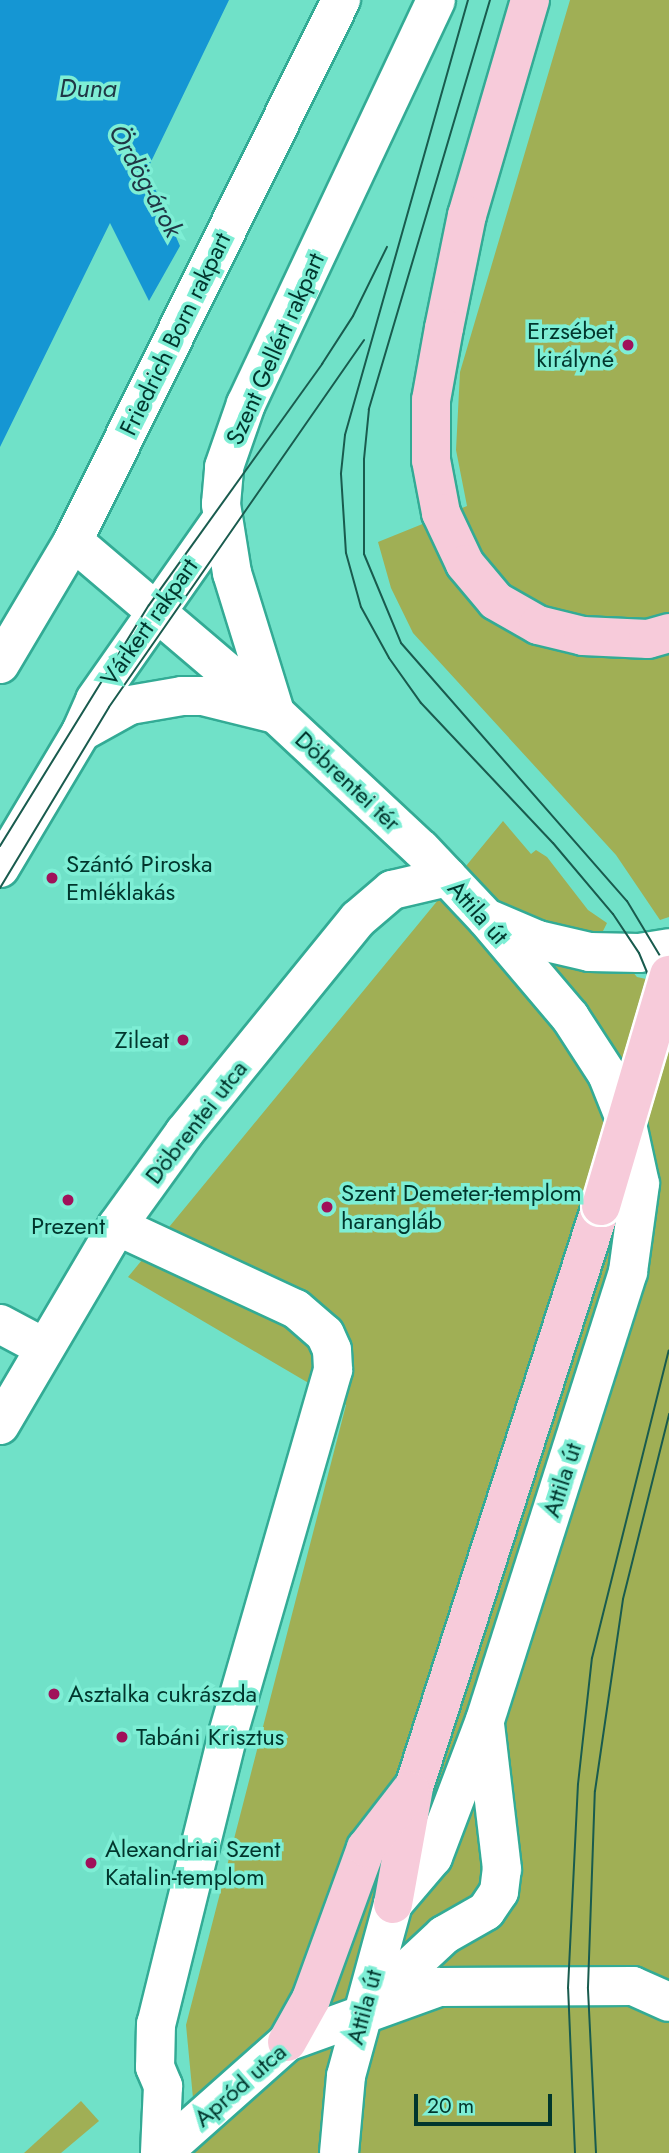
<!DOCTYPE html>
<meta charset="utf-8">
<style>
body{margin:0}
#map{position:relative;width:669px;height:2153px;overflow:hidden;background:#70e1c8;font-family:Jost,sans-serif}
div>[style]{position:absolute}
.green>*{inset:0;background:#a0af55}
.water>*{inset:0;background:#1596d3}
.roads{filter:drop-shadow(2px 0 #33ab95) drop-shadow(-2px 0 #33ab95) drop-shadow(0 2px #33ab95) drop-shadow(0 -2px #33ab95)}
.street>*{height:38px;margin:-19px;padding:0 19px;transform-origin:19px;border-radius:19px;background:#fff}
.secondary>*{height:38px;margin:-19px;padding:0 19px;transform-origin:19px;border-radius:19px;background:#fff}
.primary>*{height:38px;margin:-19px;padding:0 19px;transform-origin:19px;border-radius:19px;background:#f7cbda}
.tram>*{height:2px;margin:-1px;padding:0 1px;transform-origin:1px;border-radius:1px;background:#195b4e}
.bridges{filter:drop-shadow(2px 0 #fff) drop-shadow(-2px 0 #fff) drop-shadow(0 2px #fff) drop-shadow(0 -2px #fff)}
.primary-bridge>*{height:38px;margin:-19px;padding:0 19px;transform-origin:19px;border-radius:19px;background:#f7cbda}
.dots>*{width:19px;height:19px;translate:-50% -50%;box-sizing:border-box;border:4px solid #7eeed5;border-radius:50%}
span{translate:-50% -50%;white-space:nowrap;text-align:center;line-height:1.15;-webkit-text-stroke:7px #7eeed5;paint-order:stroke}
.poi-label{font-size:24px;color:#01362d}
.right{translate:-100% -50%;text-align:right}
.left{translate:0 -50%;text-align:left}
.street-label{font-size:24px;color:#01362d}
.water-label{font-size:26px;color:#1f3645;font-style:italic}
.scale{position:absolute;left:414px;top:2094px;width:138px;height:32px;box-sizing:border-box;border:4px solid #01362d;border-top:0;padding-left:9px;font-size:21px;line-height:24px;white-space:nowrap;color:#01362d;-webkit-text-stroke:5px #7eeed5;paint-order:stroke}
</style>
<div id="map">
<div class="green">
<div style="clip-path:polygon(570px 0,669px 0,669px 917px,660px 920px,616px 855px,413px 633px,391px 588px,378px 542px,467px 506px,456px 450px,460px 372px)"></div>
<div style="clip-path:polygon(503px 821px,531px 854px,536px 850px,547px 857px,588px 910px,607px 923px,601px 935px,637px 977px,669px 984px,669px 2153px,182px 2153px,197px 2140px,186px 2025px,346px 1405px,128px 1277px)"></div>
<div style="clip-path:polygon(81px 2101px,99px 2121px,61px 2153px,24px 2153px)"></div>
</div>
<div class="water">
<div style="clip-path:polygon(0 0,229px 0,147px 170px,180px 246px,149px 301px,110px 223px,0 447px)"></div>
</div>
<div class="roads">
<div class="street">
<div style="left:81px;top:732px;width:56px;rotate:-28.9deg"></div>
<div style="left:130px;top:705px;width:53px;rotate:-9.8deg"></div>
<div style="left:182px;top:696px;width:21px"></div>
<div style="left:203px;top:696px;width:75px;rotate:13.9deg"></div>
<div style="left:0;top:868px;width:158px;rotate:-59.2deg"></div>
<div style="left:81px;top:732px;width:35px;rotate:-66deg"></div>
<div style="left:95px;top:700px;width:223px;rotate:-55deg"></div>
<div style="left:117px;top:1226px;width:197px;rotate:24.9deg"></div>
<div style="left:296px;top:1309px;width:38px;rotate:41deg"></div>
<div style="left:325px;top:1334px;width:17px;rotate:66deg"></div>
<div style="left:332px;top:1350px;width:20px;rotate:87deg"></div>
<div style="left:333px;top:1370px;width:379px;rotate:106.1deg"></div>
<div style="left:228px;top:1734px;width:299px;rotate:103.9deg"></div>
<div style="left:156px;top:2024px;width:43px;rotate:91.3deg"></div>
<div style="left:155px;top:2067px;width:21px;rotate:67deg"></div>
<div style="left:163px;top:2086px;width:67px;rotate:92.6deg"></div>
<div style="left:0;top:1324px;width:49px;rotate:28.1deg"></div>
<div style="left:0;top:1425px;width:231px;rotate:-59.5deg"></div>
<div style="left:117px;top:1226px;width:115px;rotate:-54.2deg"></div>
<div style="left:184px;top:1133px;width:276px;rotate:-50.9deg"></div>
<div style="left:358px;top:919px;width:45px;rotate:-40.5deg"></div>
<div style="left:392px;top:890px;width:57px;rotate:-13.3deg"></div>
</div>
<div class="secondary">
<div style="left:73px;top:541px;width:267px;rotate:40.4deg"></div>
<div style="left:276px;top:714px;width:198px;rotate:43deg"></div>
<div style="left:421px;top:849px;width:95px;rotate:46.7deg"></div>
<div style="left:486px;top:918px;width:130px;rotate:49.7deg"></div>
<div style="left:570px;top:1017px;width:68px;rotate:57deg"></div>
<div style="left:607px;top:1074px;width:54px;rotate:68.2deg"></div>
<div style="left:627px;top:1124px;width:61px;rotate:77.8deg"></div>
<div style="left:640px;top:1184px;width:89px;rotate:97.8deg"></div>
<div style="left:628px;top:1272px;width:470px;rotate:107.7deg"></div>
<div style="left:485px;top:1720px;width:147px;rotate:110.8deg"></div>
<div style="left:433px;top:1857px;width:62px;rotate:130.4deg"></div>
<div style="left:393px;top:1904px;width:178px;rotate:105.3deg"></div>
<div style="left:346px;top:2076px;width:77px;rotate:95.2deg"></div>
<div style="left:0;top:664px;width:143px;rotate:-59.3deg"></div>
<div style="left:73px;top:541px;width:604px;rotate:-63.65deg"></div>
<div style="left:275px;top:712px;width:145px;rotate:-107.2deg"></div>
<div style="left:232px;top:573px;width:70px;rotate:-99.1deg"></div>
<div style="left:221px;top:504px;width:37px;rotate:-85deg"></div>
<div style="left:224px;top:467px;width:67px;rotate:-70.8deg"></div>
<div style="left:246px;top:404px;width:446px;rotate:-64.8deg"></div>
<div style="left:491px;top:920px;width:51px;rotate:23.1deg"></div>
<div style="left:538px;top:940px;width:53px;rotate:13deg"></div>
<div style="left:590px;top:952px;width:49px;rotate:1.2deg"></div>
<div style="left:639px;top:953px;width:30px;rotate:-9deg"></div>
<div style="left:369px;top:2005px;width:103px;rotate:-43deg"></div>
<div style="left:444px;top:1935px;width:48px;rotate:-29.7deg"></div>
<div style="left:486px;top:1911px;width:23px;rotate:-56deg"></div>
<div style="left:499px;top:1892px;width:23px;rotate:-83deg"></div>
<div style="left:502px;top:1869px;width:145px;rotate:-96.7deg"></div>
<div style="left:162px;top:2153px;width:167px;rotate:-41.6deg"></div>
<div style="left:287px;top:2042px;width:162px;rotate:-19.9deg"></div>
<div style="left:439px;top:1987px;width:194px;rotate:-0.3deg"></div>
<div style="left:633px;top:1986px;width:39px;rotate:24deg"></div>
</div>
<div class="primary">
<div style="left:530px;top:0;width:224px;rotate:106.3deg"></div>
<div style="left:467px;top:215px;width:115px;rotate:101.5deg"></div>
<div style="left:444px;top:328px;width:73px;rotate:100.2deg"></div>
<div style="left:431px;top:400px;width:60px;rotate:90deg"></div>
<div style="left:431px;top:460px;width:54px;rotate:79.3deg"></div>
<div style="left:441px;top:513px;width:56px;rotate:64.8deg"></div>
<div style="left:465px;top:564px;width:48px;rotate:50deg"></div>
<div style="left:496px;top:601px;width:48px;rotate:29.7deg"></div>
<div style="left:538px;top:625px;width:46px;rotate:13.7deg"></div>
<div style="left:583px;top:636px;width:65px;rotate:2.6deg"></div>
<div style="left:648px;top:639px;width:22px;rotate:-16deg"></div>
<div style="left:393px;top:1904px;width:119px;rotate:-79.8deg"></div>
<div style="left:414px;top:1787px;width:610px;rotate:-72.16deg"></div>
<div style="left:287px;top:2042px;width:49px;rotate:-60.8deg"></div>
<div style="left:311px;top:1999px;width:161px;rotate:-70deg"></div>
<div style="left:366px;top:1848px;width:72px;rotate:-52.3deg"></div>
</div>
</div>
<div class="tram">
<div style="left:468px;top:0;width:452px;rotate:105.8deg"></div>
<div style="left:345px;top:435px;width:39px;rotate:96deg"></div>
<div style="left:341px;top:474px;width:79px;rotate:86.4deg"></div>
<div style="left:346px;top:553px;width:56px;rotate:74.5deg"></div>
<div style="left:361px;top:607px;width:58px;rotate:61.2deg"></div>
<div style="left:389px;top:658px;width:55px;rotate:54.6deg"></div>
<div style="left:421px;top:703px;width:192px;rotate:46.7deg"></div>
<div style="left:553px;top:843px;width:93px;rotate:49.8deg"></div>
<div style="left:613px;top:914px;width:47px;rotate:56.3deg"></div>
<div style="left:639px;top:953px;width:78px;rotate:67.4deg"></div>
<div style="left:490px;top:0;width:427px;rotate:106.5deg"></div>
<div style="left:369px;top:409px;width:50px;rotate:95.7deg"></div>
<div style="left:364px;top:459px;width:95px;rotate:90deg"></div>
<div style="left:364px;top:554px;width:96px;rotate:67.4deg"></div>
<div style="left:401px;top:643px;width:343px;rotate:48.8deg"></div>
<div style="left:627px;top:901px;width:82px;rotate:59deg"></div>
<div style="left:0;top:846px;width:283px;rotate:-58.3deg"></div>
<div style="left:149px;top:605px;width:297px;rotate:-54.3deg"></div>
<div style="left:322px;top:364px;width:57px;rotate:-57.1deg"></div>
<div style="left:353px;top:316px;width:77px;rotate:-63.8deg"></div>
<div style="left:0;top:888px;width:211px;rotate:-58.9deg"></div>
<div style="left:109px;top:707px;width:447px;rotate:-55.2deg"></div>
<div style="left:575px;top:2153px;width:165px;rotate:-92.4deg"></div>
<div style="left:568px;top:1988px;width:204px;rotate:-87.2deg"></div>
<div style="left:578px;top:1784px;width:127px;rotate:-83.7deg"></div>
<div style="left:592px;top:1658px;width:317px;rotate:-76deg"></div>
<div style="left:596px;top:2153px;width:166px;rotate:-92.8deg"></div>
<div style="left:588px;top:1987px;width:196px;rotate:-88deg"></div>
<div style="left:595px;top:1791px;width:194px;rotate:-81.7deg"></div>
<div style="left:623px;top:1599px;width:191px;rotate:-76deg"></div>
</div>
<div class="bridges">
<div class="primary-bridge">
<div style="left:601px;top:1206px;width:241px;rotate:-73.6deg"></div>
</div>
</div>
<div class="dots">
<div style="left:628px;top:345px;background:#a0115a"></div>
<div style="left:52px;top:878px;background:#a0115a"></div>
<div style="left:183px;top:1040px;background:#a0115a"></div>
<div style="left:68px;top:1200px;background:#a0115a"></div>
<div style="left:327px;top:1207px;background:#a0115a"></div>
<div style="left:54px;top:1694px;background:#a0115a"></div>
<div style="left:122px;top:1737px;background:#a0115a"></div>
<div style="left:91px;top:1863px;background:#a0115a"></div>
</div>
<div class="poi-label">
<span class="right" style="left:614px;top:345px">Erzsébet<br>királyné</span>
<span class="left" style="left:66px;top:878px">Szántó Piroska<br>Emléklakás</span>
<span class="right" style="left:169px;top:1040px">Zileat</span>
<span class="left" style="left:341px;top:1207px">Szent Demeter-templom<br>harangláb</span>
<span style="left:68px;top:1226px">Prezent</span>
<span class="left" style="left:68px;top:1694px">Asztalka cukrászda</span>
<span class="left" style="left:136px;top:1737px">Tabáni Krisztus</span>
<span class="left" style="left:105px;top:1863px">Alexandriai Szent<br>Katalin-templom</span>
</div>
<div class="street-label">
<span style="left:175px;top:334px;rotate:-64deg">Friedrich Born rakpart</span>
<span style="left:275px;top:349px;rotate:-66deg">Szent Gellért rakpart</span>
<span style="left:149px;top:622px;rotate:-55deg">Várkert rakpart</span>
<span style="left:348px;top:781px;rotate:43deg">Döbrentei tér</span>
<span style="left:478px;top:912px;rotate:48deg">Attila út</span>
<span style="left:196px;top:1122px;rotate:-52deg">Döbrentei utca</span>
<span style="left:562px;top:1480px;rotate:-72deg">Attila út</span>
<span style="left:364px;top:2007px;rotate:-75deg">Attila út</span>
<span style="left:240px;top:2085px;rotate:-41deg">Apród utca</span>
</div>
<div class="water-label">
<span style="left:88px;top:89px">Duna</span>
<span style="left:145px;top:181px;rotate:61deg">Ördög-árok</span>
</div>
<div class="scale">20 m</div>
</div>
